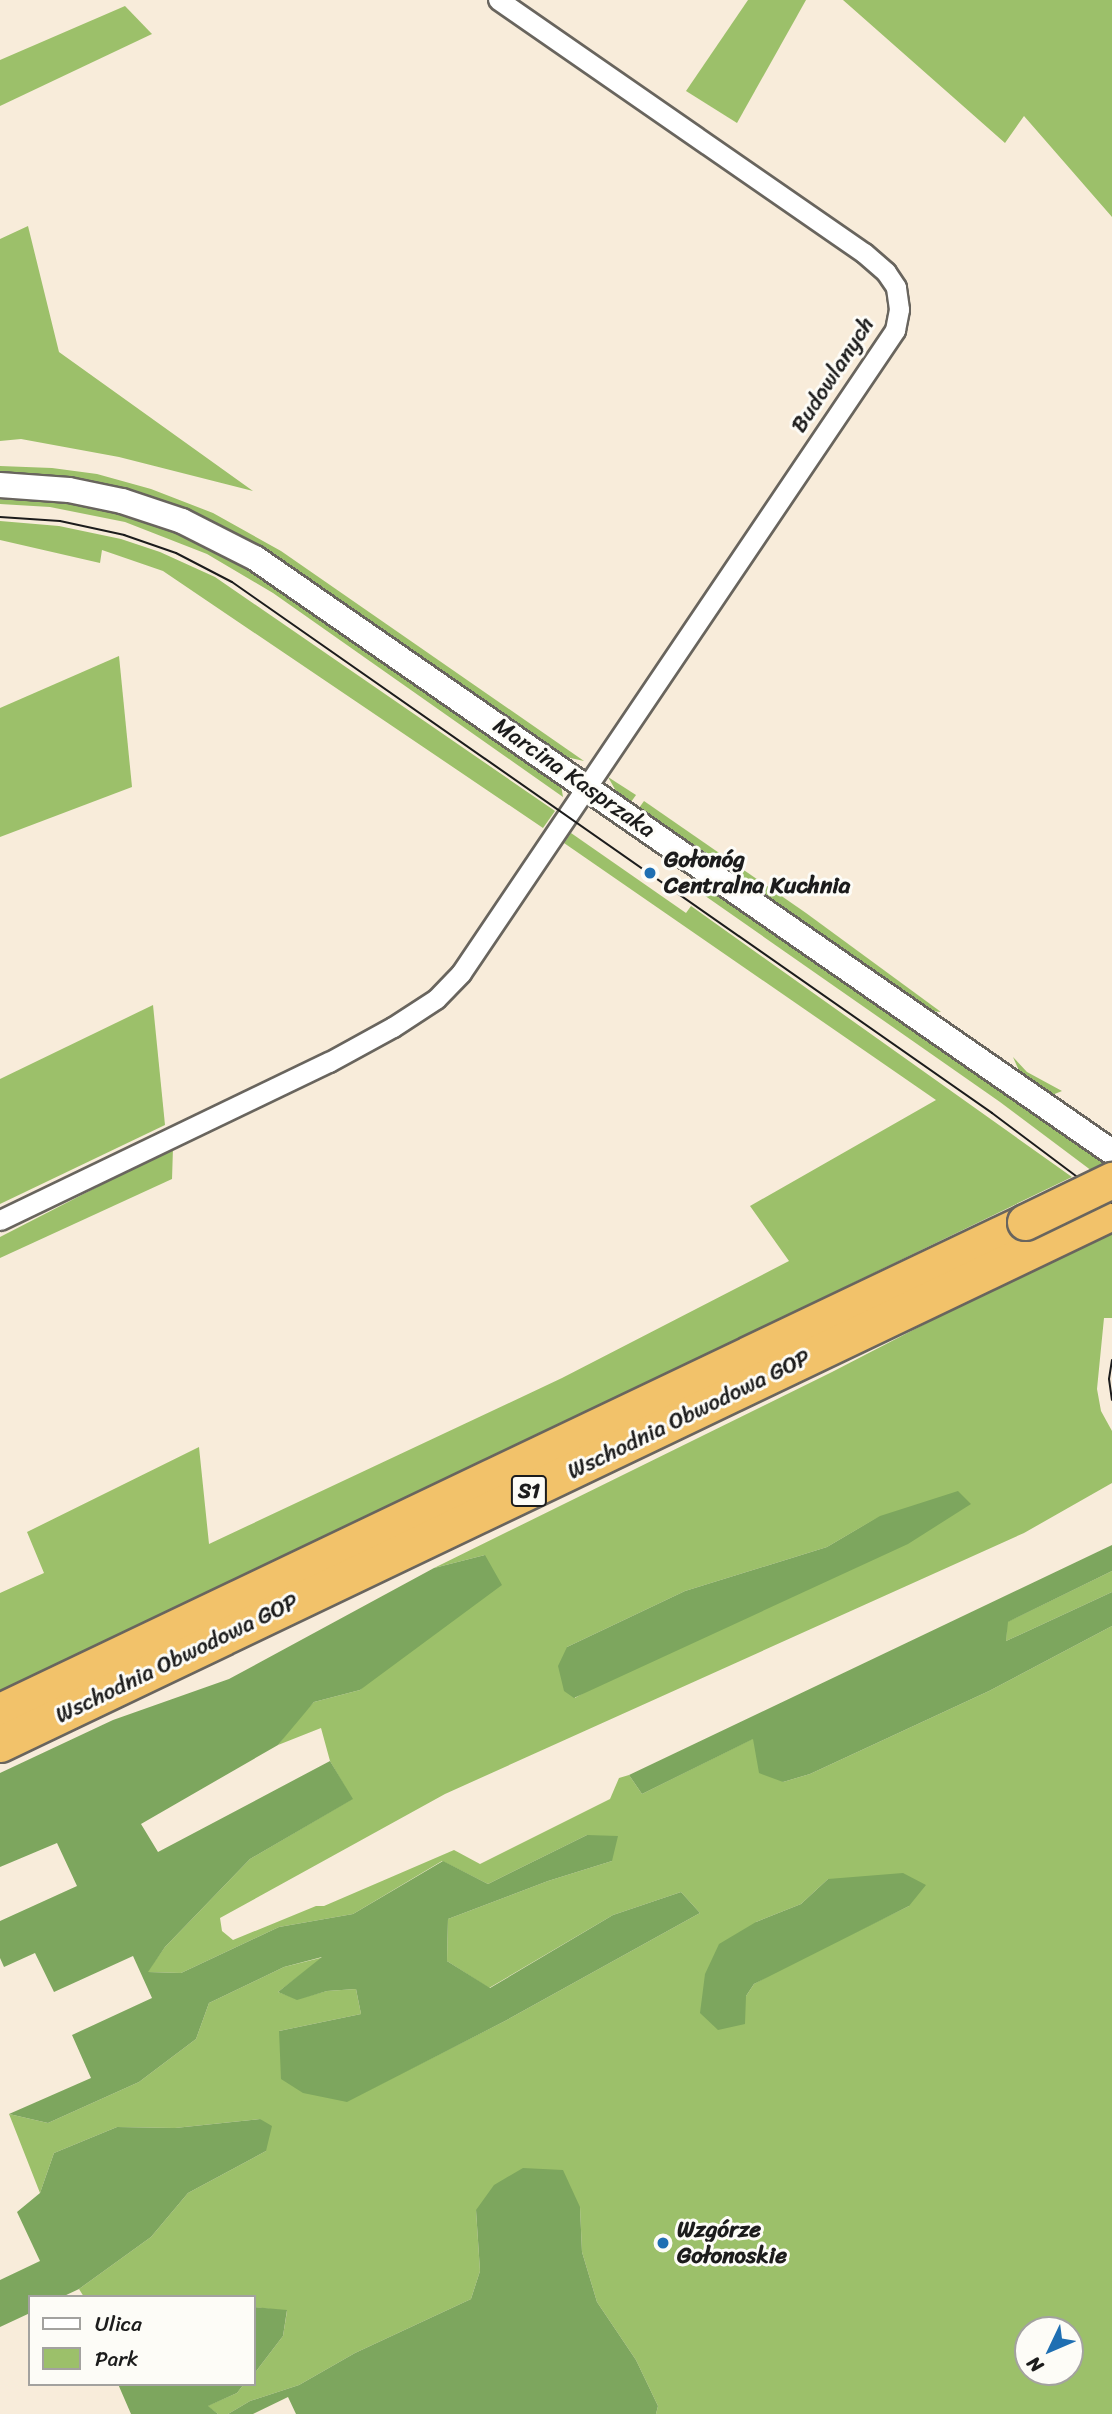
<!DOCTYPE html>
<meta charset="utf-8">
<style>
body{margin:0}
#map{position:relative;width:1112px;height:2414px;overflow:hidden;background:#f8ecda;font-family:Sriracha,sans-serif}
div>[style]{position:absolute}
.green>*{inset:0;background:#9cc06a}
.forest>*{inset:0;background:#7da65e}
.roads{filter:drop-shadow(2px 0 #69655e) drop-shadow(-2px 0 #69655e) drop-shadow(0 2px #69655e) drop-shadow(0 -2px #69655e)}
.minor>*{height:19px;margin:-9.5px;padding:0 9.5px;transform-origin:9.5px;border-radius:9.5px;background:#fff}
.tertiary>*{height:24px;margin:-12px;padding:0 12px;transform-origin:12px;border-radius:12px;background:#fff}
.motorway>*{height:35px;margin:-17.5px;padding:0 17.5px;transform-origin:17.5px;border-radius:17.5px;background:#f2c26a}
.tram>*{height:2px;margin:-1px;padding:0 1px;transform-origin:1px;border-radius:1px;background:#1c1c1c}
.bridges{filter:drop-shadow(2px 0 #69655e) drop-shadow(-2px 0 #69655e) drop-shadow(0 2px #69655e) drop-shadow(0 -2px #69655e)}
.motorway-bridge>*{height:35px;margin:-17.5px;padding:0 17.5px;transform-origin:17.5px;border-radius:17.5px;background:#f2c26a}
.dots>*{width:19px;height:19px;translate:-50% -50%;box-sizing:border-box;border:4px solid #fdfcf7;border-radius:50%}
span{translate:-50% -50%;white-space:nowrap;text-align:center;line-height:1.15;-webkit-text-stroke:6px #fdfcf7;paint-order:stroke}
.shield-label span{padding:2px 5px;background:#fdfcf7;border:2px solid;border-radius:5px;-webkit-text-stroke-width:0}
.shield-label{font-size:21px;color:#1c1c1c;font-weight:700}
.street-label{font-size:23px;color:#1c1c1c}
.poi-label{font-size:23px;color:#1c1c1c;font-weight:700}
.left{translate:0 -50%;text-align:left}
.legend{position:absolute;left:28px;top:2295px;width:228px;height:91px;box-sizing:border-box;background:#fdfcf7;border:2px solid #a3a29f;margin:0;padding:9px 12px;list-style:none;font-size:21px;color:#1c1c1c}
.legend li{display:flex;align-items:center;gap:14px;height:35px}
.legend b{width:35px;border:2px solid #a3a29f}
.north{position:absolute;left:1014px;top:2316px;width:70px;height:70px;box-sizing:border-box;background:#fdfcf7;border:2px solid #a3a29f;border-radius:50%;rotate:226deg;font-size:19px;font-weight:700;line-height:28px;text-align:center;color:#1c1c1c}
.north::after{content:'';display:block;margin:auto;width:24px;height:32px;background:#1f6fb2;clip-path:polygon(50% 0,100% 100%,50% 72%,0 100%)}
</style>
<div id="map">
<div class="green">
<div style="clip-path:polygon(748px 0,806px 0,737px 123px,686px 91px)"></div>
<div style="clip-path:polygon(843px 0,1112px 0,1112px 217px,1024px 116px,1005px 143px)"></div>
<div style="clip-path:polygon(125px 6px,152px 34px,0 106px,0 60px)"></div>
<div style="clip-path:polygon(28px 226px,59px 352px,253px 491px,119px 457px,21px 439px,0 441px,0 239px)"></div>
<div style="clip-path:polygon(0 466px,52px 468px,97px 474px,151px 489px,213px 513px,281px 551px,584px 761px,566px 757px,296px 569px,221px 525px,178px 506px,130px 490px,76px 479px,0 474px)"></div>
<div style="clip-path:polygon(0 499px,68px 503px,126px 514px,166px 528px,230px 558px,561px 785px,563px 797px,273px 593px,207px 554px,125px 522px,50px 507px,0 504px)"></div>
<div style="clip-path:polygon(0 521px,59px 526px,121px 539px,160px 552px,215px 577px,555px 811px,543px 828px,163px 571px,102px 550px,100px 563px,0 540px)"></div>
<div style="clip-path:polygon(119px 656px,132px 787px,0 837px,0 708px)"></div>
<div style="clip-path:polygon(608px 777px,636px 795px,631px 802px,616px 791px)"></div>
<div style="clip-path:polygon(644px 801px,806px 913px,941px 1012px,931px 1011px,643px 811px,639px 808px)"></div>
<div style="clip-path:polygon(571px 833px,686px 913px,691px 906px,1072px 1177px,0 1696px,0 1593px,44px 1573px,27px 1532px,199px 1447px,209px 1544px,562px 1378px,789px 1261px,750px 1206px,936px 1100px,564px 843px)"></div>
<div style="clip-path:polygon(706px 885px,1112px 1167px,1112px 1186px,1000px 1102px,701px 893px)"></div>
<div style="clip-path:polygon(153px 1005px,165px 1125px,0 1204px,0 1079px)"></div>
<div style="clip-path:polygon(1013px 1057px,1027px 1072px,1062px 1091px,1052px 1095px,1020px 1073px)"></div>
<div style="clip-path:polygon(173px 1148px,172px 1179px,0 1258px,0 1237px)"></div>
<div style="clip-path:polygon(evenodd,1112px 1227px,1112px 1318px,1104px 1318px,1097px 1389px,1101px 1411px,1112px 1431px,1112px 1483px,1024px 1533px,445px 1794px,220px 1918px,222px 1931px,233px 1940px,316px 1906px,324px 1906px,454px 1850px,480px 1864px,610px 1799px,619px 1778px,629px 1775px,642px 1794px,754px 1738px,783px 1782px,810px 1774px,989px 1691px,1112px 1626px,1112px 2414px,656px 2414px,658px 2406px,636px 2360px,597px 2302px,582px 2252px,580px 2207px,476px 2210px,480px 2271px,471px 2299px,355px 2353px,299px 2385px,250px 2401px,228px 2414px,218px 2414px,207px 2406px,237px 2393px,244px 2384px,254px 2384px,254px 2374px,283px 2336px,287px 2311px,254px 2307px,254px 2297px,84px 2297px,79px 2289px,151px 2237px,188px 2193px,266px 2151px,260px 2119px,175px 2128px,117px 2127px,54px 2153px,40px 2193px,9px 2114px,48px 2123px,139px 2082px,196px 2039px,209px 2003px,284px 1967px,324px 1957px,278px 1992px,297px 1999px,327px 1991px,356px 1989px,361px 2014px,279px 2031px,347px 2101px,505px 2021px,700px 1913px,681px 1892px,613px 1915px,489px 1988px,447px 1961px,448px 1919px,548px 1881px,612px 1861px,587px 1835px,488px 1884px,442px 1861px,353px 1914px,279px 1927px,181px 1973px,147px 1972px,165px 1947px,250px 1859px,352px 1799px,330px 1761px,321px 1728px,278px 1745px,296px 1721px,314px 1702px,360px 1690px,485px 1555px,434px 1568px,832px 1372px,1112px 1227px,880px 1516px,575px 1698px,567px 1647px,685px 1591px,827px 1547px,880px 1516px,1112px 1227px,828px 1879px,909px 1906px,786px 1966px,754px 1984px,746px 1996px,756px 1922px,801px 1904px,828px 1879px,1112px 1227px,1028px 2330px,1070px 2330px,1070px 2372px,1028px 2372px,1028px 2330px)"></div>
<div style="clip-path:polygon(1112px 1571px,1112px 1592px,1006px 1641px,1007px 1622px)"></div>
</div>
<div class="forest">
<div style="clip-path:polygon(958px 1491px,971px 1504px,908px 1544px,574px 1698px,564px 1691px,558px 1666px,567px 1647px,685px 1591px,827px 1547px,880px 1516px)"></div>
<div style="clip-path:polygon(1112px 1545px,1112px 1571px,1008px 1622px,1006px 1641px,1112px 1592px,1112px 1626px,989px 1691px,810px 1774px,783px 1782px,759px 1773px,753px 1739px,642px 1794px,629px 1775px)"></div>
<div style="clip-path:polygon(485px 1555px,502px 1585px,360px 1690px,314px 1702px,278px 1745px,141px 1824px,158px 1852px,330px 1761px,353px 1799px,250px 1859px,165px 1947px,148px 1972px,181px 1973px,279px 1927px,353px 1914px,443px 1861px,488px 1884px,587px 1835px,618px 1836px,612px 1861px,548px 1881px,448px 1919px,447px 1961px,490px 1988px,613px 1915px,681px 1892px,700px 1913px,505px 2021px,347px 2102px,303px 2093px,281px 2079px,279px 2031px,361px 2014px,356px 1989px,327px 1991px,297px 2000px,278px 1992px,322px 1957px,284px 1967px,209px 2003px,196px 2039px,139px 2082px,48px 2123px,9px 2114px,91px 2078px,72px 2035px,152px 1998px,133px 1956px,54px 1992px,35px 1953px,4px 1967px,0 1958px,0 1921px,77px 1886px,57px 1843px,0 1867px,0 1773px,113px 1720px,229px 1679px,434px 1568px)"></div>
<div style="clip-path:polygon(903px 1873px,926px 1885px,909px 1906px,754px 1984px,746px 1996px,745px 2024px,718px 2030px,700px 2013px,705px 1974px,719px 1944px,756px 1922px,801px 1904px,828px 1879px)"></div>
<div style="clip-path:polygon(260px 2119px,272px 2126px,266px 2151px,188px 2193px,151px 2237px,79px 2289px,62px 2297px,30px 2297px,30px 2313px,0 2327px,0 2280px,40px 2261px,17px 2212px,40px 2193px,54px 2153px,117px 2127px,175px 2128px)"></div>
<div style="clip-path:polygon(523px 2168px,563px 2170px,580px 2207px,582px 2252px,597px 2302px,636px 2360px,658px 2406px,656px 2414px,296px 2414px,288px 2397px,253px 2414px,228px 2414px,250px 2401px,299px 2385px,355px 2353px,471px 2299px,480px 2271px,476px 2210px,494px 2185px)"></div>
<div style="clip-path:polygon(254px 2307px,287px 2310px,283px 2336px,254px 2374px)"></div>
<div style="clip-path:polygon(118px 2384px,244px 2384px,237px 2393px,208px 2406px,218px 2414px,131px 2414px)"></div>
</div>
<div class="roads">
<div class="minor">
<div style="left:0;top:1220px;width:365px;rotate:-25.7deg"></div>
<div style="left:329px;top:1062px;width:73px;rotate:-28.7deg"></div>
<div style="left:393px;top:1027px;width:51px;rotate:-33.1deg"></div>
<div style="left:436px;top:999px;width:36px;rotate:-46deg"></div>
<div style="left:461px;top:973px;width:776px;rotate:-55.98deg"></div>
<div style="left:895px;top:330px;width:21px;rotate:-79deg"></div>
<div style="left:899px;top:309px;width:22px;rotate:-98deg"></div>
<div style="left:896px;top:287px;width:18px;rotate:-124deg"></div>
<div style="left:886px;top:272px;width:29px;rotate:-139deg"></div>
<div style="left:864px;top:253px;width:445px;rotate:-145.3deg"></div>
</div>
<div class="tertiary">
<div style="left:0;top:485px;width:69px;rotate:4.1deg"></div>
<div style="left:69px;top:490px;width:54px;rotate:11.7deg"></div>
<div style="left:122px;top:501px;width:63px;rotate:18.4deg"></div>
<div style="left:182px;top:521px;width:82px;rotate:26.9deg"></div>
<div style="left:255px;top:558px;width:1043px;rotate:34.73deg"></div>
</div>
<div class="motorway">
<div style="left:0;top:1711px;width:1136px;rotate:-25.5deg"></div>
<div style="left:0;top:1744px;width:1233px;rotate:-25.57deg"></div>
</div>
</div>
<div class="tram">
<div style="left:0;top:517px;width:60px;rotate:3.8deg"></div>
<div style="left:60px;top:521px;width:66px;rotate:12.3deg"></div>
<div style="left:124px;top:535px;width:55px;rotate:19.1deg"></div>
<div style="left:176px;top:553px;width:63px;rotate:27.4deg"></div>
<div style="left:232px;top:582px;width:927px;rotate:34.94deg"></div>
<div style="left:992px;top:1113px;width:150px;rotate:36.9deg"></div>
<div style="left:1112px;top:1360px;width:19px;rotate:99deg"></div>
<div style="left:1109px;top:1379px;width:21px;rotate:82deg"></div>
</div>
<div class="bridges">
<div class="motorway-bridge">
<div style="left:1025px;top:1222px;width:97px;rotate:-25.8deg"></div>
</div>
</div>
<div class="dots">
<div style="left:650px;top:873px;background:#1f6fb2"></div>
<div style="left:663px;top:2243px;background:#1f6fb2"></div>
</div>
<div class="shield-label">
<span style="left:529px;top:1491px">S1</span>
</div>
<div class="street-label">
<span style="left:833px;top:375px;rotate:-57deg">Budowlanych</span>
<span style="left:574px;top:778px;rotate:35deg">Marcina Kasprzaka</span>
<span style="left:689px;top:1415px;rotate:-26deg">Wschodnia Obwodowa GOP</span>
<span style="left:177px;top:1659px;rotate:-26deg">Wschodnia Obwodowa GOP</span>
</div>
<div class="poi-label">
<span class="left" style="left:664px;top:873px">Gołonóg<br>Centralna Kuchnia</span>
<span class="left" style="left:677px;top:2243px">Wzgórze<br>Gołonoskie</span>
</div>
<ul class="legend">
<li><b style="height:9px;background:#fff"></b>Ulica</li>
<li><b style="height:19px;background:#9cc06a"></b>Park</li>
</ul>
<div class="north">N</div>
</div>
